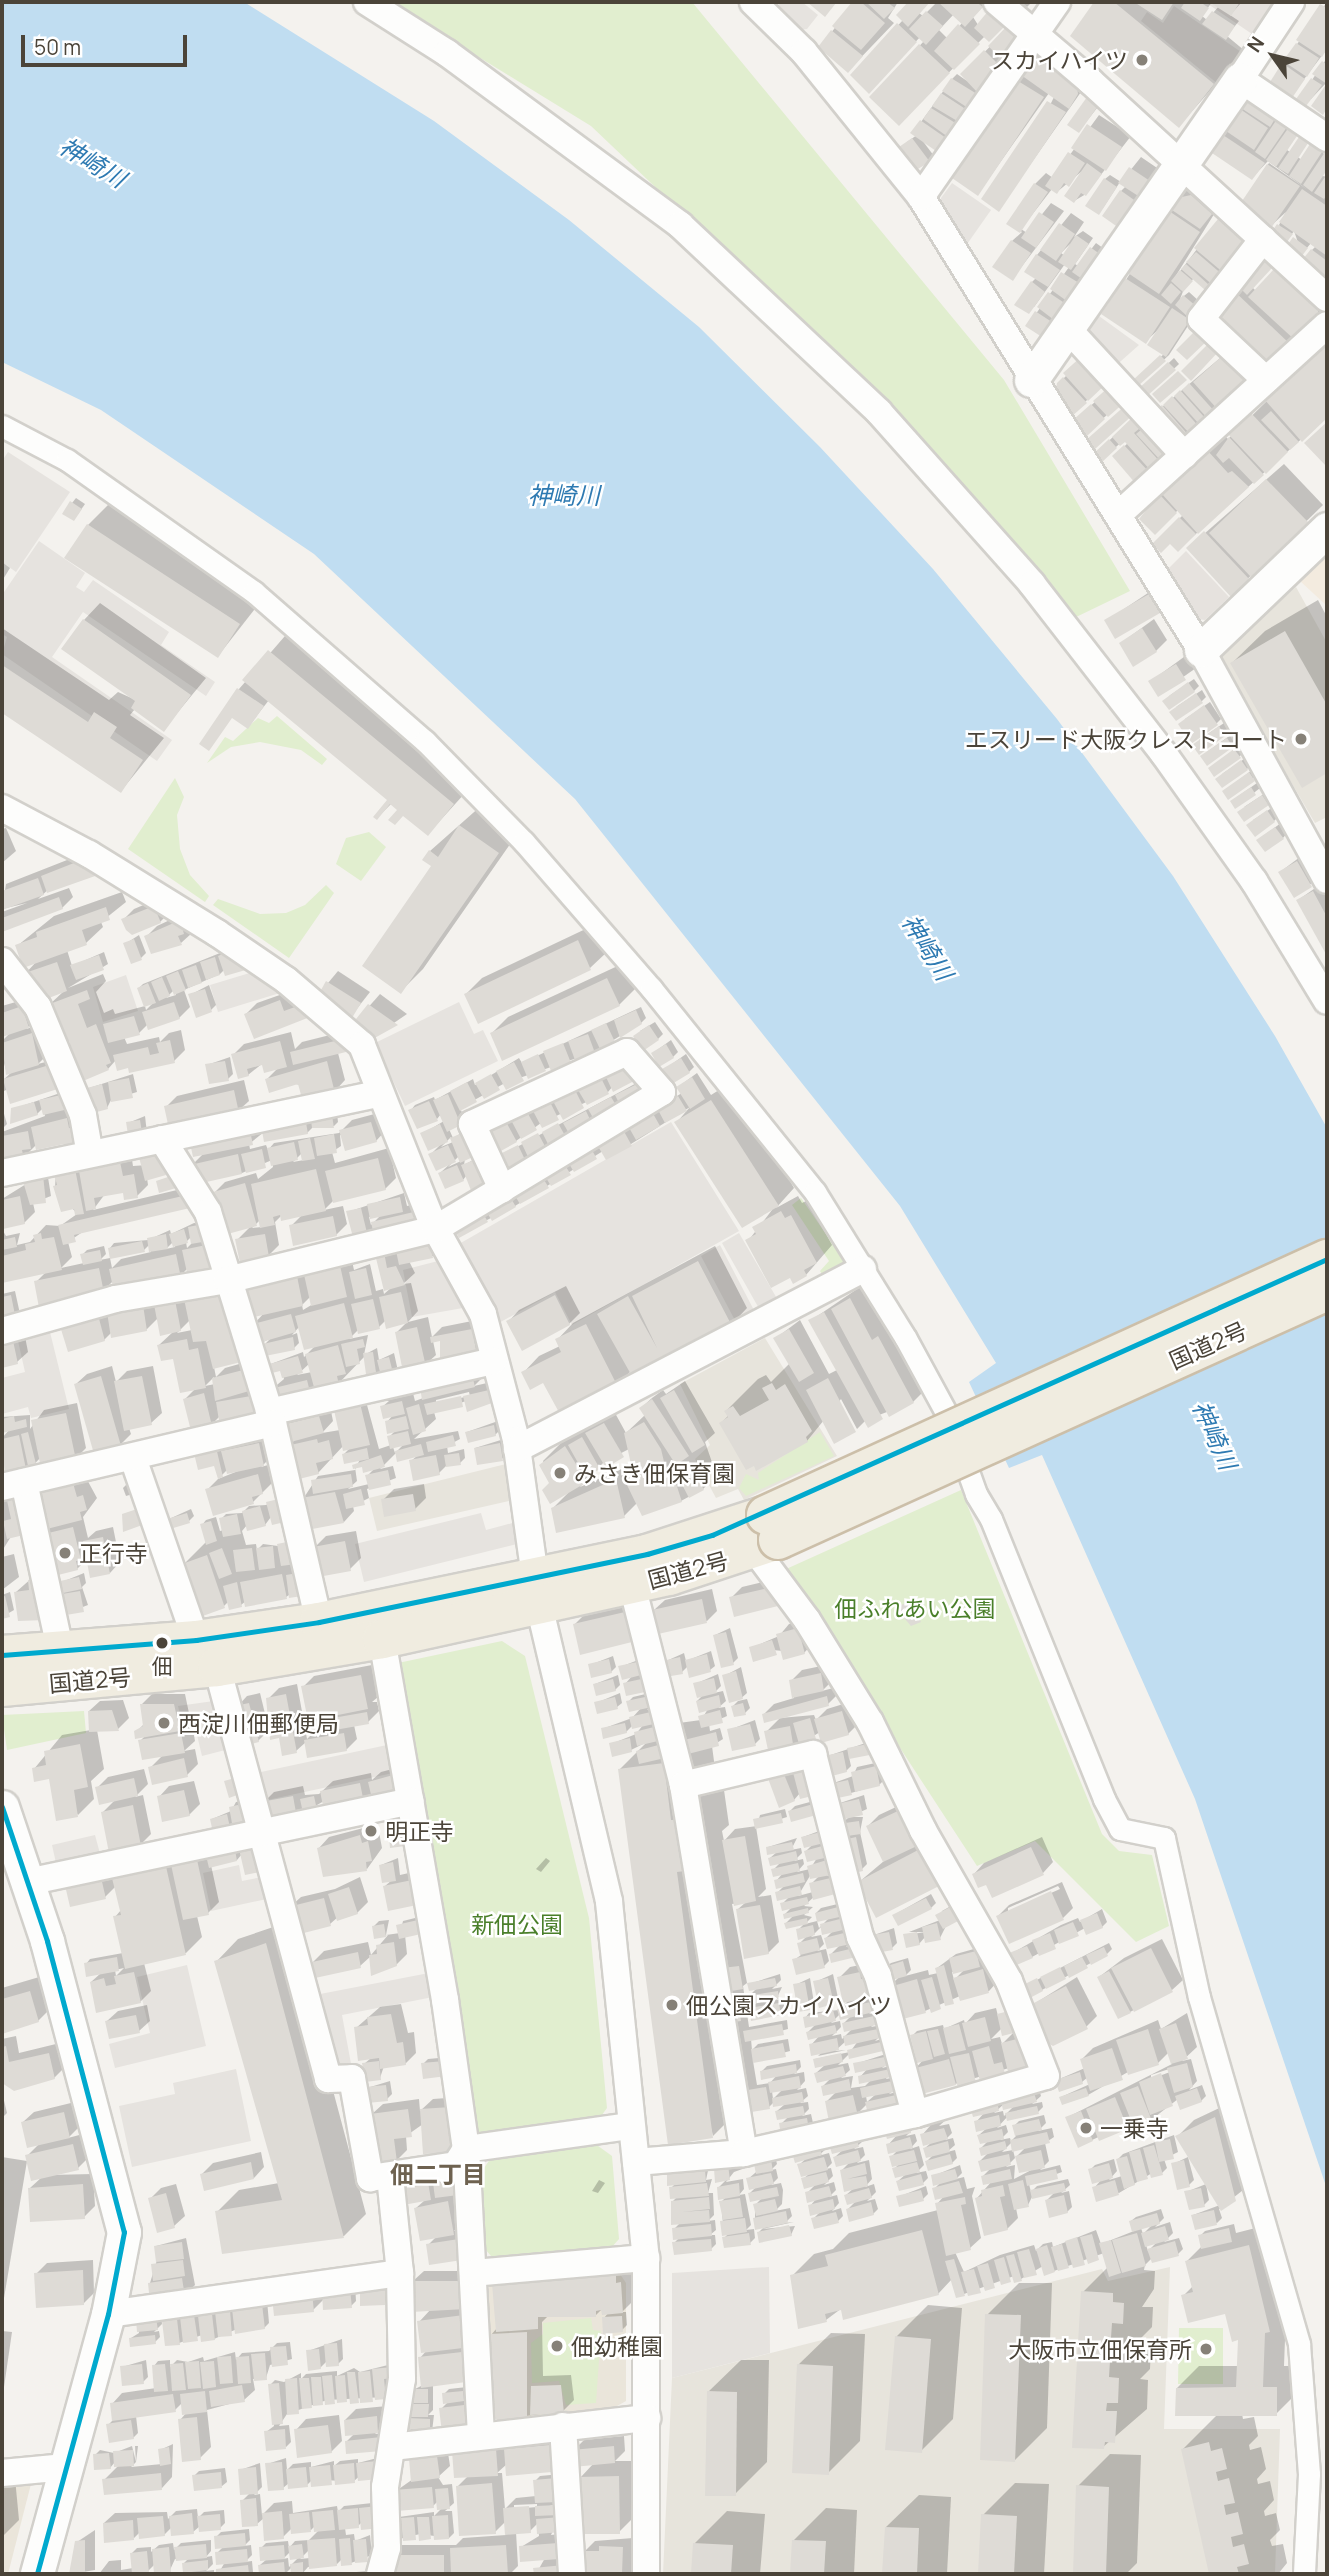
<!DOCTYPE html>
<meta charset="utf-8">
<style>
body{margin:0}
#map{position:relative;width:1329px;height:2576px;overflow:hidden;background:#f4f2ee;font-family:Manrope,"Noto Sans JP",sans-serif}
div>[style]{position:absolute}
.residential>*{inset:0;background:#e7e4dc}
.commercial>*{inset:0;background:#f3ebdf}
.industrial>*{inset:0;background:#e6e2de}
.education>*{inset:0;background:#eae5da}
.green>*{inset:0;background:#e1eecf}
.parking>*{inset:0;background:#e6e3df}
.water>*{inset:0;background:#c0ddf1}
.shadow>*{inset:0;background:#0003}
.building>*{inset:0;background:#dedbd6}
.roads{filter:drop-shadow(2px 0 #d2d0cb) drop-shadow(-2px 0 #d2d0cb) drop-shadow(0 2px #d2d0cb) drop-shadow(0 -2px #d2d0cb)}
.pedestrian>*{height:21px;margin:-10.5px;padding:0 10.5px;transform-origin:10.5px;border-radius:10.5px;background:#fdfdfc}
.minor>*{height:26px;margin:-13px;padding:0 13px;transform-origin:13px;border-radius:13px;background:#fdfdfc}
.tertiary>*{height:33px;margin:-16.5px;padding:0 16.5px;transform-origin:16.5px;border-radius:16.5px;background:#fdfdfc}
.trunk>*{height:38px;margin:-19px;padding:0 19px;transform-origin:19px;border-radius:19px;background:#f0ece0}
.bridges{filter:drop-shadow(2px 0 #ccbfa9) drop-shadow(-2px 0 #ccbfa9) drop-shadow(0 2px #ccbfa9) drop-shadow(0 -2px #ccbfa9)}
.trunk-bridge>*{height:38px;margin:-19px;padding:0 19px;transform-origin:19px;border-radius:19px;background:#f0ece0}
.bus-1>*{height:5px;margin:-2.5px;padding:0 2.5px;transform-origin:2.5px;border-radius:2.5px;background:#00a9ce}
.dots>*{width:19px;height:19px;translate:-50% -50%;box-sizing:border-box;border:4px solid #fff;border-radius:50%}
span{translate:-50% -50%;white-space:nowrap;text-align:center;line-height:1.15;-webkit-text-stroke:5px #fff;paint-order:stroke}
.bus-label{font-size:21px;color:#4b4439}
.poi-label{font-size:23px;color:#4b4439}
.right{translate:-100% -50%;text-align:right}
.left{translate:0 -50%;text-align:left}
.street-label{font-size:23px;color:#4b4439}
.park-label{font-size:23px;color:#4a7f2a}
.water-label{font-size:24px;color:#2e7ab2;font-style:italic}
.neighbourhood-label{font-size:24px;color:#6e6250;font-weight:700}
.frame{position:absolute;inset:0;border:4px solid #4b4439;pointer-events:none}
.north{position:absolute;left:1238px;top:21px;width:70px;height:70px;-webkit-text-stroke:5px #fff;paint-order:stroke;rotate:304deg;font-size:19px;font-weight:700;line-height:28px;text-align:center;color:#4b4439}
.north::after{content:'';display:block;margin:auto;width:24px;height:32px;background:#4b4439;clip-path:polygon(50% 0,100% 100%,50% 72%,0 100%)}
.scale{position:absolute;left:21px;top:35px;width:166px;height:32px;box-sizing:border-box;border:4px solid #4b4439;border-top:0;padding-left:9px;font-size:21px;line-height:24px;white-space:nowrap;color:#4b4439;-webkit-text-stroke:5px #fff;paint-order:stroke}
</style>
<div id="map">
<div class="residential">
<div style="clip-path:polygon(1296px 587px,1327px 643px,1327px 817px,1315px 823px,1218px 657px)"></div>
<div style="clip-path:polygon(765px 1338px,837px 1456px,744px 1500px,738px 1489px,716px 1498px,695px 1459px,710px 1445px,680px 1384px)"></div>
<div style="clip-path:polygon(506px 1464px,513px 1500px,377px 1531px,369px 1498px)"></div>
<div style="clip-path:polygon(1170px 2267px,1164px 2429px,1280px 2429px,1275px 2574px,663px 2574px,672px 2378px,1102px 2269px,1108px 2281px)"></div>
</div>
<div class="commercial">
<div style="clip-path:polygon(1327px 553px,1327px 606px,1300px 581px)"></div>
</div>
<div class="industrial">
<div style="clip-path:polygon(1205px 2px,1274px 2px,1252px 34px)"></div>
<div style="clip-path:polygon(1186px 551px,1229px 597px,1205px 620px,1192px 618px,1164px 573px)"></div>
</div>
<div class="education">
<div style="clip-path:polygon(618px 2271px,626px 2283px,626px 2401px,610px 2410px,501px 2422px,488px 2411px,487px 2291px,494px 2279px)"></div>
<div style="clip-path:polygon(31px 2484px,8px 2574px,2px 2574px,2px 2486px)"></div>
</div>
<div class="green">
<div style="clip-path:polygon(389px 2px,692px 2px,1004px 380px,1130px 591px,1072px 619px,933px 451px,591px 126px)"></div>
<div style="clip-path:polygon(277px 716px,327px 759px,322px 765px,301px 750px,260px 742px,231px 747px,207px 763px,225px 737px,233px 741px,258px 718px,269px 723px)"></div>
<div style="clip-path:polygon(175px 778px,184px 797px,177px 815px,180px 849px,190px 875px,209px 896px,205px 902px,128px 849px)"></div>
<div style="clip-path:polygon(369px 832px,386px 847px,361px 881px,336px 864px,346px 838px)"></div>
<div style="clip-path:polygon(326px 885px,334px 893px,289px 958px,213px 905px,218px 899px,260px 914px,286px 913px,305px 905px)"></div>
<div style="clip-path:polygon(801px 1198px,846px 1263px,826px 1281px,820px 1271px,829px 1261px,792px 1205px)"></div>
<div style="clip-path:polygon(820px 1432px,834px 1456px,746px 1496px,739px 1488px,746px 1474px,759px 1480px,758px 1473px)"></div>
<div style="clip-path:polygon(961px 1490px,1102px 1834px,1119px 1851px,1152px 1855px,1169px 1926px,1136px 1942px,1035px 1841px,977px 1866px,784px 1570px)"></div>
<div style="clip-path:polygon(502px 1641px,525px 1656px,589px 1918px,607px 2108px,599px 2119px,484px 2136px,474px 2128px,398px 1663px)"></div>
<div style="clip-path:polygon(84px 1711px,86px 1733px,7px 1750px,2px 1715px)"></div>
<div style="clip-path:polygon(594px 2143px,612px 2156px,619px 2239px,611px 2248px,492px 2257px,484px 2248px,479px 2175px,491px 2158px)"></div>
<div style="clip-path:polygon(591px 2318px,593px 2330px,601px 2331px,596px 2403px,566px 2405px,559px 2381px,532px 2383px,531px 2343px,543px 2334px,543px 2323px)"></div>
<div style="clip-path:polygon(1179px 2328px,1223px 2328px,1223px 2384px,1178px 2384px)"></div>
</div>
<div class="parking">
<div style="clip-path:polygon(781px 2px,802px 2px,818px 15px,807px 29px,798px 30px,776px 8px)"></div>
<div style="clip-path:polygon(1174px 6px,1241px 52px,1218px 84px,1141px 21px,1147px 12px,1163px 23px)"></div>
<div style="clip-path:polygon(952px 183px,991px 210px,965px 247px,941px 209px,941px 198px)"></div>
<div style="clip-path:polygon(1099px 316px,1139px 345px,1112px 369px,1089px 342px,1090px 329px)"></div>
<div style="clip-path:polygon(8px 452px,70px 492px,16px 572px,2px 562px,2px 461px)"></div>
<div style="clip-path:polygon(39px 541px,85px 573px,76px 587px,84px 592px,93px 580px,169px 632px,161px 645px,215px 682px,206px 696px,83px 612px,52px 657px,172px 740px,157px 761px,2px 654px,7px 637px,2px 634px,2px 595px)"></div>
<div style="clip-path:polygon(253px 972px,283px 992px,218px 1012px,210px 985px)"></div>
<div style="clip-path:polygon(126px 975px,138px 1011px,103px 1022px,93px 987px)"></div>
<div style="clip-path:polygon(459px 1002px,474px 1034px,483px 1030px,498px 1061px,405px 1106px,375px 1043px)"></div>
<div style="clip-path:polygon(671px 1122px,739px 1231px,572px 1325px,555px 1292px,497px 1324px,459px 1244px)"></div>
<div style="clip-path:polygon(739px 1233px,779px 1302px,761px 1312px,722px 1243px)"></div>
<div style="clip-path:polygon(720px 1245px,757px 1316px,738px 1326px,701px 1256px)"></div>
<div style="clip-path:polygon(442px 1260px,463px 1308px,412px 1317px,403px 1270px)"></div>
<div style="clip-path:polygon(48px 1324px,69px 1409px,31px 1418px,28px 1407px,2px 1414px,2px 1378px,25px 1372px,16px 1332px)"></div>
<div style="clip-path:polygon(481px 1513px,486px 1530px,516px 1522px,521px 1543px,364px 1582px,355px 1544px)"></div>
<div style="clip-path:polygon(221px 1700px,233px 1748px,202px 1756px,196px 1731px,184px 1733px,178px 1706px)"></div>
<div style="clip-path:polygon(387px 1745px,393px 1773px,258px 1802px,252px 1774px)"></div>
<div style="clip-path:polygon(95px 1835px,102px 1861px,58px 1872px,52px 1845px)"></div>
<div style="clip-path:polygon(239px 1865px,242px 1881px,262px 1877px,267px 1899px,211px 1911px,203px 1873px)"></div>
<div style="clip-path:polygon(187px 1965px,206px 2046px,115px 2068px,109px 2044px,150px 2033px,137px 1977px)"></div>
<div style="clip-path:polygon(429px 1973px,433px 1997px,342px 2015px,352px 2069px,330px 2074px,315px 1995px)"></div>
<div style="clip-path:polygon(236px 2069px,251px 2141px,132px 2167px,119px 2106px,175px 2094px,173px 2083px)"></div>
<div style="clip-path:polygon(769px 2267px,770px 2353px,672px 2378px,672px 2273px)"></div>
</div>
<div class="water">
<div style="clip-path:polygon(2px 2px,244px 2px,434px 121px,569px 220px,699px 327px,820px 447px,933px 569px,1057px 719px,1173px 876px,1275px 1036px,1327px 1128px,1327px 2189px,1195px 1799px,1042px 1455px,1009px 1468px,969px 1382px,996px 1363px,900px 1206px,575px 799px,314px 554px,101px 410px,2px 362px)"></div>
</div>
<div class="shadow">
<div style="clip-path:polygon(855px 2px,898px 2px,888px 18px,894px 23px,848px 71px,820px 47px)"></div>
<div style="clip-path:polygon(evenodd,910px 2px,929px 2px,919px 13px,923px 16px,937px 2px,987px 2px,973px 17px,985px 36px,899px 123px,872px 97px,924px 41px,920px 37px,885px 75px,852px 74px,903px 20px,898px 15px,910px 2px,954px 14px,963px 22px,948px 39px,939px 30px,954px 14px)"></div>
<div style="clip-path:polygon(1021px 2px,1032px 2px,1027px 7px)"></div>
<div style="clip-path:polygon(evenodd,1096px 2px,1242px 2px,1230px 15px,1239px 21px,1227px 36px,1245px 51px,1179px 126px,1073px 35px,1096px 2px,1212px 2px,1219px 6px,1207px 20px,1202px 16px,1212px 2px)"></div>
<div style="clip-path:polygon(1327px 2px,1327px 49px,1292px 95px,1283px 64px)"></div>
<div style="clip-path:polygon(1018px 18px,1029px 27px,979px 88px,941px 144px,922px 140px,934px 156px,916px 168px,907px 142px,917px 135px,913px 133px,952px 79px,957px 74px,967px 81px,963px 74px)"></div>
<div style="clip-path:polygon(1046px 46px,1088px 82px,999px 209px,1054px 97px,1049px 93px,978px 194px,1019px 82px)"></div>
<div style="clip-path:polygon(1327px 58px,1327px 82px,1311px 99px,1299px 99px)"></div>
<div style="clip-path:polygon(1327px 86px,1327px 108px,1322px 112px,1313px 105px)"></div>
<div style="clip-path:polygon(1099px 88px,1108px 94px,1079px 131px,1088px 99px)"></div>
<div style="clip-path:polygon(1250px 96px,1292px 127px,1287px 150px,1302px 160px,1327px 147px,1323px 154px,1327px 152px,1323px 176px,1327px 177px,1327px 284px,1312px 250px,1316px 246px,1311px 243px,1302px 254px,1294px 231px,1287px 241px,1279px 225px,1286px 212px,1205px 287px,1194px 278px,1184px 289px,1180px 299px,1189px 292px,1200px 302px,1199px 309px,1169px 355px,1138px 384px,1135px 380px,1164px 354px,1158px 330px,1146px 341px,1104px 314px,1178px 199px,1190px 187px,1221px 203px,1172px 282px,1219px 220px,1235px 204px,1240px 207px,1269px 163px,1308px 190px,1268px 161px,1252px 178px,1214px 152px)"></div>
<div style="clip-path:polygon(1099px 115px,1131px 136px,1086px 194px,1074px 201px,1081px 172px,1057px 192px,1052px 189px,1021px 229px,1027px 233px,1051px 203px,1064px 211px,1013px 278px,1012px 241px,1022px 232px,1009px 223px,1035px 184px,1046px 173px,1053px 178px)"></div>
<div style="clip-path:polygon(1141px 157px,1163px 172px,1129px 215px,1121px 191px,1126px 186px,1120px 182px,1103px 208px,1105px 179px,1110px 175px,1121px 182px)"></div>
<div style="clip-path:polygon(evenodd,1071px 213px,1084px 222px,1074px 237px,1083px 231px,1093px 238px,1075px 264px,1078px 266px,1096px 243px,1107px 251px,1049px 332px,1028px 325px,1069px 267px,1065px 264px,1034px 307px,1032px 282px,1036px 278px,1037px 255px,1071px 213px,1070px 244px,1065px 256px,1061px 253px,1070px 244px)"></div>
<div style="clip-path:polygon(1283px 255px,1252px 287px,1256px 291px,1276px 269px,1327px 309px,1206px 415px,1189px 436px,1155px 413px,1239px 342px,1213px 317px,1262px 256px)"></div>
<div style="clip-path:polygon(1327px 342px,1327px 416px,1178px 550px,1170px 542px,1154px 544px,1183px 515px,1178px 510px,1155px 533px,1141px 519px,1160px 495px,1224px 435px,1228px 439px)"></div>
<div style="clip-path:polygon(1174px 358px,1179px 364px,1146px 395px,1141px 389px)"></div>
<div style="clip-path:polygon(1116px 372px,1086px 401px,1072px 414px,1058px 384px,1067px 375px)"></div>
<div style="clip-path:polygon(1096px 401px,1108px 414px,1087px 433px,1075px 420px)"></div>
<div style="clip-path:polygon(1138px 428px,1176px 447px,1137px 482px,1114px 456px,1128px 443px,1125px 439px,1100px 461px,1094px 455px,1115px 435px)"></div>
<div style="clip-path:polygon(1284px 464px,1323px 505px,1231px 595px,1188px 548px)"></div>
<div style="clip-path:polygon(76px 498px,85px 504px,78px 514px,72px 503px)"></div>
<div style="clip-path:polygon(110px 503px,261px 601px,218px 656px,88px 525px)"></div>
<div style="clip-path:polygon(2px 562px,10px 568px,2px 581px)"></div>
<div style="clip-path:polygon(1160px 585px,1170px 601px,1159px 612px,1106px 621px)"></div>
<div style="clip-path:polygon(1318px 600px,1327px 617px,1327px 771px,1303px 785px,1232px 663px,1265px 631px)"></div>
<div style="clip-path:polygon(100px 603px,206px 678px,164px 729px,135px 709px,130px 715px,164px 738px,121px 791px,2px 711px,2px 628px,109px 700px,118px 692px,138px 701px,84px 620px)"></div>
<div style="clip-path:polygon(1154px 619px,1167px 640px,1156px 651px,1121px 643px)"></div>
<div style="clip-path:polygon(291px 629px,475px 782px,428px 834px,392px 803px,377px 818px,389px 800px,269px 700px,248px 727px,232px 716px,202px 743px,239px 689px)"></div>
<div style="clip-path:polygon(1188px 654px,1196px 668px,1159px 694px,1151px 681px)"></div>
<div style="clip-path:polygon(1194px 679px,1199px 686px,1194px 691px,1169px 696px)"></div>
<div style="clip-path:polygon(1202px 690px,1206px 697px,1201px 702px,1176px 707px)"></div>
<div style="clip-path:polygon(1210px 702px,1221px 719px,1216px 724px,1185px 719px)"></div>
<div style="clip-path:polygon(1224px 723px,1229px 730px,1224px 735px,1199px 740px)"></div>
<div style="clip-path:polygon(1232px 734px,1237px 741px,1232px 746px,1207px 752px)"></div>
<div style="clip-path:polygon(1239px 746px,1244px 752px,1239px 757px,1210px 768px)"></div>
<div style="clip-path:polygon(1247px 757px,1252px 764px,1247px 769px,1222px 774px)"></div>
<div style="clip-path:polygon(1255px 768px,1259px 774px,1228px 797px,1224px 791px)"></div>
<div style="clip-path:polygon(1257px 783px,1260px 788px,1236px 807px,1237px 797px)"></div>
<div style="clip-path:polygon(1267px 792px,1272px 799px,1268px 804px,1244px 807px)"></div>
<div style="clip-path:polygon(482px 805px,520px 830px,423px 969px,401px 991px,434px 866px,430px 851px)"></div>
<div style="clip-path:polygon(1273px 807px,1279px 816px,1274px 821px,1253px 820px)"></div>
<div style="clip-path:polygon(1281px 823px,1287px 833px,1283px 838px,1263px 836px)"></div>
<div style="clip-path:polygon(6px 828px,16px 851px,2px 863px,2px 829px)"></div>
<div style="clip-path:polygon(90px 851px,38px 899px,69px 888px,73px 897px,62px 908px,2px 930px,2px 912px,27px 903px,2px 909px,6px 884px)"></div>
<div style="clip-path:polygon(1308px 851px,1322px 875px,1295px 896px,1280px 872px)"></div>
<div style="clip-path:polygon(1324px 882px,1327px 888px,1327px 952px,1298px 900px)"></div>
<div style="clip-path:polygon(evenodd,122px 892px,126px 902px,101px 922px,103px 927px,86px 943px,67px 950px,72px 966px,104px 952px,108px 964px,68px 988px,103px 974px,106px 981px,96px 992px,104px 1013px,113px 1009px,115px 1014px,145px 1006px,146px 1010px,155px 1001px,139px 988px,143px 984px,225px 951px,225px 969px,220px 974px,184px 990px,190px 1007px,179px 1018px,148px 1024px,139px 1033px,124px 1037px,127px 1044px,159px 1037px,160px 1042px,169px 1033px,181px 1030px,185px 1050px,174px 1061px,129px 1066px,116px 1060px,108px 1069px,75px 1057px,2px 1092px,2px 1081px,13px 1071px,7px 1073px,2px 1056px,2px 1041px,11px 1032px,2px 1035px,2px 1006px,33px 997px,39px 1016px,26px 1029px,43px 1024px,49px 1053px,38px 1064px,68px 1056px,65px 1050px,72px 1043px,49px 1005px,64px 991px,24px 975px,37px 961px,17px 946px,54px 916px,122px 892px,174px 990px,176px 995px,166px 998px,174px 990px)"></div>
<div style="clip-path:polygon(165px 896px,171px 911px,160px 922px,124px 919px,134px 909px)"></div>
<div style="clip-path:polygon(187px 912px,192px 933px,181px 943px,146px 937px,157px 926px)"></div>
<div style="clip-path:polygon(594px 925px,607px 952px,590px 968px,478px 1021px,466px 994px,482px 978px)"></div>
<div style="clip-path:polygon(139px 935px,146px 953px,141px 958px,125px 944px)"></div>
<div style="clip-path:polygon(624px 963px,636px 988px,619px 1005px,492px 1033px,508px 1017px)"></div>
<div style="clip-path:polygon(338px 971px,370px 992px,352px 1015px,323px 989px)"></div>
<div style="clip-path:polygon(209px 985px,216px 1005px,211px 1010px,190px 995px)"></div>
<div style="clip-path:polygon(291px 991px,314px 1014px,246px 1014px,257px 1003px)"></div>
<div style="clip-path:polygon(380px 994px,407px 1014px,372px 1038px,358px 1019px)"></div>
<div style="clip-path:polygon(evenodd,641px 1007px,646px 1018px,641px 1023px,594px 1052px,505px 1083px,460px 1108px,465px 1119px,449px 1129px,453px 1138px,470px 1128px,464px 1165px,482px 1155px,463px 1180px,440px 1173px,451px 1163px,431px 1154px,441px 1144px,422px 1134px,444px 1121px,441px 1114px,437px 1119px,411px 1110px,415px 1105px,434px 1097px,435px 1100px,473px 1079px,475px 1085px,519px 1058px,522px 1063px,641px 1007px,451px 1137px,453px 1142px,441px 1147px,451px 1137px,641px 1007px,459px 1156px,461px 1161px,448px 1167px,459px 1156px)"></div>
<div style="clip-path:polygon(655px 1022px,663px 1034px,658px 1039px,640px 1031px)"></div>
<div style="clip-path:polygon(354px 1029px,356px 1040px,338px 1053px,345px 1080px,335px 1091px,267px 1079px,279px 1067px,263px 1063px,248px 1075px,233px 1055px,244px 1044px,291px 1032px,295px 1049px,302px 1042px)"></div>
<div style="clip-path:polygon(671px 1040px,678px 1052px,673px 1057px,653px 1053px)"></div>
<div style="clip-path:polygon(686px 1054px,694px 1067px,689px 1072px,665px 1069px)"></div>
<div style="clip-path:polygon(230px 1057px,233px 1074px,228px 1079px,207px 1065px)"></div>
<div style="clip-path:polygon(633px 1062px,608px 1092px,541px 1123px,516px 1141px,489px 1130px)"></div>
<div style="clip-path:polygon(697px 1073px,711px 1095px,727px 1085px,759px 1141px,765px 1138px,794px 1188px,776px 1208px,798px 1196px,802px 1203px,808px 1200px,832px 1245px,806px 1275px,791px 1275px,748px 1241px,772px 1210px,677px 1122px,690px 1107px,631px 1144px,603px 1151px,515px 1206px,487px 1220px,455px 1227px,682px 1093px,678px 1087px)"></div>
<div style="clip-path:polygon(133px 1074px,137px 1092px,111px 1100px,107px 1108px,89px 1088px)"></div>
<div style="clip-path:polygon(646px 1078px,622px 1104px,527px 1164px,502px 1155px)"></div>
<div style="clip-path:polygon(244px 1080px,249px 1101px,238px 1111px,166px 1107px,177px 1096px)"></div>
<div style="clip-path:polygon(69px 1090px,80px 1118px,66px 1142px,37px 1144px,23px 1158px,2px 1164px,2px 1132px,45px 1116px,43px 1108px,37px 1114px,13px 1109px)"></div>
<div style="clip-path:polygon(evenodd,336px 1105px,338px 1122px,334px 1126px,313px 1127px,307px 1133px,264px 1132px,249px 1144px,250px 1149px,266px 1145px,268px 1150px,274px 1143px,339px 1133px,352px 1120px,382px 1112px,386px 1130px,376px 1141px,340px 1135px,341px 1146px,332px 1152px,335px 1163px,389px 1148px,396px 1178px,385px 1189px,333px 1201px,324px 1210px,343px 1206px,347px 1224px,336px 1235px,291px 1226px,302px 1215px,282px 1215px,275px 1222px,279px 1245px,268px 1256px,237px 1240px,251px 1226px,215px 1192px,225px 1182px,256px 1173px,258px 1179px,273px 1167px,272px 1160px,242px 1173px,192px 1165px,203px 1154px,191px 1139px,336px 1105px,302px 1153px,304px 1160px,293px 1162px,302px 1153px,336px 1105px,260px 1220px,262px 1227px,252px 1228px,260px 1220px)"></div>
<div style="clip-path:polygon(2px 1107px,7px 1124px,2px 1129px)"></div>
<div style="clip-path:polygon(145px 1116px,147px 1133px,142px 1137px,128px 1123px)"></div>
<div style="clip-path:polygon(evenodd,130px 1147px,133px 1166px,176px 1163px,165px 1173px,147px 1178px,148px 1185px,137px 1196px,124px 1191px,105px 1194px,93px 1210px,198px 1185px,200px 1195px,84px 1231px,68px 1242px,72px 1257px,61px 1268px,84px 1263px,82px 1255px,87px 1250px,104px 1246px,106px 1254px,100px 1260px,110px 1258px,112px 1268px,121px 1259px,151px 1252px,150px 1244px,144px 1250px,110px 1248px,114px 1243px,148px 1240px,170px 1230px,171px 1234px,194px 1223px,209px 1224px,212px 1236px,188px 1268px,180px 1276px,113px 1281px,103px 1291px,36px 1282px,47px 1271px,2px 1281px,2px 1229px,6px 1236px,20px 1233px,17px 1245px,30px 1242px,46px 1225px,60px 1226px,77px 1214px,55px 1187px,56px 1173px,130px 1147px,191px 1237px,192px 1243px,187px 1248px,186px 1242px,191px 1237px,130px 1147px,174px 1241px,175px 1247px,166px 1249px,174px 1241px)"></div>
<div style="clip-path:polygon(47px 1171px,51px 1196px,33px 1203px,35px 1212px,24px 1223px,4px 1227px,2px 1199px)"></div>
<div style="clip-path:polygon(evenodd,404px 1193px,407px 1206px,428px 1201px,431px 1213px,374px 1229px,368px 1235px,348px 1212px,404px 1193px,381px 1215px,371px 1225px,369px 1217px,381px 1215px)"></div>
<div style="clip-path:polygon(evenodd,387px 1244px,443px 1245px,433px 1256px,409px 1261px,415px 1273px,403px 1284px,411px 1283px,418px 1311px,408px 1322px,428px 1317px,432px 1337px,442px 1327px,482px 1319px,487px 1343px,476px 1354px,442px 1339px,433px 1341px,436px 1355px,425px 1365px,397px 1332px,407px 1322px,386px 1320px,379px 1327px,358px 1330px,349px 1339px,368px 1335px,364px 1355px,377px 1348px,379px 1360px,394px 1353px,398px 1371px,377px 1377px,365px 1356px,338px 1384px,314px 1390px,271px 1390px,284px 1379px,281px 1368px,268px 1365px,303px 1352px,304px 1357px,316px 1345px,299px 1327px,292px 1335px,297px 1333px,299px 1343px,294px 1348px,265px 1344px,271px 1338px,214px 1367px,216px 1377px,225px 1368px,257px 1359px,265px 1408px,255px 1419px,220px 1416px,211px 1425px,185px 1399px,196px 1388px,174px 1357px,159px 1345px,174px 1331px,158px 1318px,146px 1330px,112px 1332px,104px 1340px,62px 1327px,350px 1252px,354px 1270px,370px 1264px,376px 1291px,383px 1289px,384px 1294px,392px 1287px,377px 1255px,387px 1244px,311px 1296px,313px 1304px,303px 1310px,302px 1305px,311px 1296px,387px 1244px,264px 1313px,253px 1325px,251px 1316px,264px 1313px,387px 1244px,190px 1320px,192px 1330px,177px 1333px,190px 1320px,387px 1244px,310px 1363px,312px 1372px,297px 1375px,310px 1363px,387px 1244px,214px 1377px,215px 1384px,205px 1386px,214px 1377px)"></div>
<div style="clip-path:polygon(715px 1246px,747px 1308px,731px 1325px,631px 1371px,617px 1385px,544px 1381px,523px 1373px,539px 1356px,560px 1346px,557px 1340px,573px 1323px)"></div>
<div style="clip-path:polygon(866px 1283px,930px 1385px,913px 1402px,866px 1420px,857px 1429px,841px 1399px,807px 1441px,721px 1423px,729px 1415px,726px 1411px,758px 1379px,766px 1375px,771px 1382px,790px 1363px,776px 1338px,800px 1320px,829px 1374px,837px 1370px,810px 1321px)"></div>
<div style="clip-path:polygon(566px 1286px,580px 1313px,569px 1324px,509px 1321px,519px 1310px)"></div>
<div style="clip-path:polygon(15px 1291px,20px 1314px,2px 1322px,2px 1294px)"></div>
<div style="clip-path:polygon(23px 1326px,28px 1352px,17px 1362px,2px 1366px,2px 1333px)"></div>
<div style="clip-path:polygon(112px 1366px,116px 1382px,127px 1371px,153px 1366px,162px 1413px,151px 1423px,129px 1428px,131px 1434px,120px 1445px,76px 1384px,87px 1374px)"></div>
<div style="clip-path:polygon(evenodd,485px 1375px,474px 1386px,500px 1380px,502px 1391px,491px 1402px,466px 1401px,434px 1412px,436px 1419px,414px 1439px,458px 1431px,460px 1439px,447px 1446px,448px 1453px,464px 1449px,465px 1458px,460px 1463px,447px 1465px,439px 1473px,411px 1461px,418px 1455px,397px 1452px,380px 1469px,393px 1466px,396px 1478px,367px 1489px,369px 1498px,353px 1506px,354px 1511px,344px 1522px,303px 1499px,318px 1476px,355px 1470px,360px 1459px,344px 1454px,351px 1447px,344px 1445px,318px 1473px,288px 1446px,296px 1439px,284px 1426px,295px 1415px,330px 1406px,333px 1421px,322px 1433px,340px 1430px,364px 1394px,379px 1449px,391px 1445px,389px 1437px,396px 1430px,387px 1422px,393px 1415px,382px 1407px,389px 1401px,385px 1401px,383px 1393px,421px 1385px,413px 1393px,415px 1401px,485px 1375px,469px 1392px,470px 1396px,436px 1403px,436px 1400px,469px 1392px,485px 1375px,404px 1444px,395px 1453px,393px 1447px,404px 1444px,485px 1375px,363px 1465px,376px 1467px,367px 1476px,369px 1484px,348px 1489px,357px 1481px,355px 1467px,363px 1465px)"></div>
<div style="clip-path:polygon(evenodd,685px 1381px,715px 1433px,705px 1442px,714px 1468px,705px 1477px,708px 1484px,703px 1489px,681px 1501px,638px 1502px,624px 1516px,553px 1508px,568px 1493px,551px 1483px,543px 1461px,575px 1429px,598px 1415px,601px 1421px,615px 1413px,626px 1433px,645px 1415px,641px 1408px,652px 1398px,663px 1390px,666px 1394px,685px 1381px,629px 1449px,633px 1464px,580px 1487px,604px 1462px,629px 1449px)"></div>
<div style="clip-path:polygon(77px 1403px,86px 1448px,76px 1458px,41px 1457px,26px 1473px,6px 1476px,2px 1438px,10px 1429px,2px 1431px,2px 1417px,30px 1415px,30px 1429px,44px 1410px)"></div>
<div style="clip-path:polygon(498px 1421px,500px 1430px,495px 1435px,467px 1432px)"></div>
<div style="clip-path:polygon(270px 1433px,274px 1454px,261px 1467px,268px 1465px,273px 1482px,249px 1506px,266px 1505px,288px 1494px,265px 1525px,247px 1525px,242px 1531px,246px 1545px,256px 1544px,257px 1550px,263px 1544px,278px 1546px,297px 1537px,298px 1545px,314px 1542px,315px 1547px,326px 1536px,356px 1531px,361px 1558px,350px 1569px,320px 1575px,286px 1597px,246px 1601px,241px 1605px,228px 1602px,224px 1606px,184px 1564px,207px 1541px,202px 1525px,206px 1520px,216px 1517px,220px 1531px,224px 1530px,221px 1519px,226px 1514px,242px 1513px,252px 1503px,207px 1490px,218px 1479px,243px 1469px,227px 1470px,219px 1478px,216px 1464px,195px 1449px)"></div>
<div style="clip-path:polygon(504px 1439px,507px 1454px,502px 1459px,475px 1448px)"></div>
<div style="clip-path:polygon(84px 1474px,97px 1498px,83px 1517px,88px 1538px,96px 1531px,113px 1527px,120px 1562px,110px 1573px,88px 1558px,77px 1569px,51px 1575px,56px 1608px,16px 1592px,41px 1570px,42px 1536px,52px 1526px,12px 1535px,2px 1551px,2px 1487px)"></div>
<div style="clip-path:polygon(128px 1483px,136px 1493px,126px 1496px,123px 1488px)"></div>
<div style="clip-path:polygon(424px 1484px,426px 1498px,415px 1509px,383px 1500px,394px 1489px)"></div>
<div style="clip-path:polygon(191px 1509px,194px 1516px,189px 1521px,169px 1519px)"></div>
<div style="clip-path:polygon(14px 1554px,19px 1577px,2px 1590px,2px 1557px)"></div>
<div style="clip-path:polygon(84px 1573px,86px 1583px,82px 1587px,88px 1605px,67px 1613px,62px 1582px)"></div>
<div style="clip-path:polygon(784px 1577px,735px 1615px,731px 1598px,742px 1587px)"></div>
<div style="clip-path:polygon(712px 1589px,717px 1611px,707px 1621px,654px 1610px,665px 1600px)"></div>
<div style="clip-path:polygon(10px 1592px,14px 1610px,2px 1617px,2px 1595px)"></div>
<div style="clip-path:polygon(916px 1597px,925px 1615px,911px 1624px,903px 1606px)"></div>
<div style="clip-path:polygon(635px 1602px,642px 1630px,631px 1641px,574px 1625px,585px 1614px)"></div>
<div style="clip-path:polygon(808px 1619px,814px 1642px,804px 1653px,751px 1648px,779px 1636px,789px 1624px)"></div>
<div style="clip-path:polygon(730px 1628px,738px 1658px,733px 1663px,715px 1635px)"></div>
<div style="clip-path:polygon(711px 1651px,715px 1666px,710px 1670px,688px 1666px,682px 1672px,664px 1662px,684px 1653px,686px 1661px)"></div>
<div style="clip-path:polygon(613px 1656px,616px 1667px,611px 1672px,590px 1665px)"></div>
<div style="clip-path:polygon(646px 1657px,649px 1668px,641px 1676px,651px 1674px,654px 1684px,625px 1684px,633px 1675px,620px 1667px)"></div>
<div style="clip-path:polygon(831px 1664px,834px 1679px,822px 1691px,837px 1687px,839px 1693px,828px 1704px,764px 1714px,774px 1704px,794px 1698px,791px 1681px,802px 1670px)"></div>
<div style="clip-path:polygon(372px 1665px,378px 1697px,372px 1702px,377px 1702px,379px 1711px,368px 1722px,354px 1725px,357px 1739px,346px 1750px,306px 1742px,296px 1751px,268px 1699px,279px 1688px,297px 1684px,307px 1739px,314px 1732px,303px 1687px,314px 1676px)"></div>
<div style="clip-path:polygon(741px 1667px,747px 1693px,738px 1701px,747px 1699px,750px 1708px,745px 1713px,733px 1706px,741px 1698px,724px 1676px)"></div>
<div style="clip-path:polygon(evenodd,718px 1674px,721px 1686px,714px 1693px,723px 1691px,726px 1701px,718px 1708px,725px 1707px,727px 1716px,709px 1724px,710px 1731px,720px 1728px,723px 1739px,712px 1746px,716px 1776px,722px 1776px,729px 1825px,722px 1831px,724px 1841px,735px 1829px,757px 1826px,760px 1815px,785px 1809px,787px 1817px,756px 1827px,766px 1889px,758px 1897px,771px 1895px,779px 1942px,768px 1953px,737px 1910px,746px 1902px,732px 1904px,747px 1983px,743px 1986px,749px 2027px,787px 2020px,788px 2029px,751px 2039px,752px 2050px,758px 2044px,788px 2039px,790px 2051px,753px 2061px,757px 2085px,770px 2083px,777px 2075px,762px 2071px,767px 2066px,800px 2060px,801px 2067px,794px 2074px,804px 2072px,805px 2081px,797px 2090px,806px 2088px,808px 2096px,800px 2103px,808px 2102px,809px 2109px,802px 2116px,811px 2114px,813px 2123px,808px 2128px,781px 2124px,788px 2117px,777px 2111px,785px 2104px,774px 2102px,769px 2107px,746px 2103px,713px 2136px,619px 1770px,647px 1742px,631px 1750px,611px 1744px,636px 1734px,643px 1725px,633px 1725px,626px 1732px,602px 1729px,632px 1718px,641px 1708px,628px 1702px,633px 1697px,654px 1692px,656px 1701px,647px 1710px,660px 1707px,664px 1725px,701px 1720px,708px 1709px,697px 1701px,704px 1694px,695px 1684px,718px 1674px,783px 2089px,773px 2099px,772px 2091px,783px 2089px)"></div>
<div style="clip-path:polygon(618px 1675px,620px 1685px,615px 1690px,595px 1684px)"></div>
<div style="clip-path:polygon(260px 1693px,269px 1730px,258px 1741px,237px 1707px,247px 1696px)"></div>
<div style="clip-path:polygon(620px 1693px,622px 1703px,617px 1707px,596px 1703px)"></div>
<div style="clip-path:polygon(152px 1694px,185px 1694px,190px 1718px,184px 1724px,192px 1723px,195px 1741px,184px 1751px,195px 1749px,198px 1764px,187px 1775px,150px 1768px,163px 1755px,140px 1741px,146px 1735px,136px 1732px,145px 1723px,142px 1704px)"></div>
<div style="clip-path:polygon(123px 1700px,129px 1718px,118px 1729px,97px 1730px,104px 1769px,91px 1781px,94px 1799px,78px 1815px,50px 1777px,34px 1769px,62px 1735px,91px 1730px,89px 1711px,100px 1701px)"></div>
<div style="clip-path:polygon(853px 1701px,859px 1723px,848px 1734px,820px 1732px,794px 1748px,766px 1732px,780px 1718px,814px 1715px,816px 1720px,827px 1709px)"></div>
<div style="clip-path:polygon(755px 1720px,760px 1739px,755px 1744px,729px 1730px)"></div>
<div style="clip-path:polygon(877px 1739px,849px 1757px,851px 1766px,846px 1771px,825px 1757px)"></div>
<div style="clip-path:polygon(880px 1762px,884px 1780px,879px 1785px,851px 1793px,831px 1784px,853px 1776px,857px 1767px)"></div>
<div style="clip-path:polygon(794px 1764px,800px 1793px,794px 1800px,768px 1773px)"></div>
<div style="clip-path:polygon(404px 1766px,363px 1801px,324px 1801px,296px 1817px,263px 1803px,274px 1792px,303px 1786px,305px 1795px,319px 1794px,333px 1781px,371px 1773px,372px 1780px,381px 1772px)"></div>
<div style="clip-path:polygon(144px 1769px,148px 1784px,135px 1797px,143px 1795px,151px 1834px,140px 1845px,103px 1812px,116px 1799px,97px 1788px,108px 1777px)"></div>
<div style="clip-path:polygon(194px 1781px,200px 1804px,189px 1815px,159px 1797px,169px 1786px)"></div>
<div style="clip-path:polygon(864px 1795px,867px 1809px,849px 1817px,863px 1817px,860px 1832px,867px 1864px,862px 1869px,845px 1841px,852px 1833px,840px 1825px,849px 1817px,834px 1805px)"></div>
<div style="clip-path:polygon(821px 1799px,824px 1807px,790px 1811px,795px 1806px)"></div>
<div style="clip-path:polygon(247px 1800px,230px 1831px,212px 1819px,231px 1811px,236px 1802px)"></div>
<div style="clip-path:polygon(911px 1800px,954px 1868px,938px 1884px,859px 1882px,884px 1861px,868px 1826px,879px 1815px)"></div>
<div style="clip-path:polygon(371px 1826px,372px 1833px,379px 1832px,382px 1848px,367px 1869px,319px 1848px,329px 1837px)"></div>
<div style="clip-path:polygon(evenodd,830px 1827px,833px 1850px,825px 1858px,832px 1857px,835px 1868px,827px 1876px,840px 1873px,804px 1906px,813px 1907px,804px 1915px,812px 1917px,805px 1924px,817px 1921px,819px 1928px,829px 1918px,816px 1913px,821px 1908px,846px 1902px,851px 1923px,843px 1930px,853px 1928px,855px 1938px,846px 1947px,859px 1944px,860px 1951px,831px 1954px,840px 1945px,826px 1938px,834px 1930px,822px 1926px,811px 1937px,821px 1935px,824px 1944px,817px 1951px,826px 1949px,829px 1961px,824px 1966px,794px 1960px,801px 1955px,799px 1944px,807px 1936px,798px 1930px,805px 1923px,786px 1923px,794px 1915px,785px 1914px,793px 1906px,782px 1904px,790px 1896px,777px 1893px,785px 1885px,776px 1881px,783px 1873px,773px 1870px,781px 1862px,770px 1858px,778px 1851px,768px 1847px,797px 1838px,791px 1850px,801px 1848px,802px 1853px,794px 1861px,803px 1859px,804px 1864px,797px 1872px,810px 1869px,817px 1858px,806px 1851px,813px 1844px,803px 1837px,830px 1827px,811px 1874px,820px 1875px,811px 1884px,813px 1892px,798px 1896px,811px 1874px)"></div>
<div style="clip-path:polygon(407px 1829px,409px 1839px,390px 1836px,395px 1831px)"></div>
<div style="clip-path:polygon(1042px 1837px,1053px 1862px,1043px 1873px,987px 1883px,974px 1874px,984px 1863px)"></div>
<div style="clip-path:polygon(evenodd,238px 1840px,242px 1854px,237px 1860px,211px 1865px,219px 1902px,208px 1913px,197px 1916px,202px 1937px,186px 1953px,144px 1963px,151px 1991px,140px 2002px,91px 1982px,101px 1973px,86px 1964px,90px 1959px,123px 1953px,115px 1917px,121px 1910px,116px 1886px,105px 1897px,66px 1882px,238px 1840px,124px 1968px,116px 1976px,115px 1970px,124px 1968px)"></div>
<div style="clip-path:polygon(398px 1858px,400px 1875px,422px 1870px,427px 1892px,385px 1886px,392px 1880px,381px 1865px)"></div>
<div style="clip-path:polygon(546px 1858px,550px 1861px,541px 1872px,536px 1869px)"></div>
<div style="clip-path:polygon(360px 1877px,368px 1902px,357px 1913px,338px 1917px,330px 1924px,290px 1907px,301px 1897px,335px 1889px)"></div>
<div style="clip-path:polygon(evenodd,1062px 1882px,1073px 1908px,1063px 1918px,998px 1916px,1009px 1905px,1062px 1882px,1058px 1886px,1060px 1889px,1008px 1912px,1008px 1908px,1058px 1886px)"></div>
<div style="clip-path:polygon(931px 1894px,936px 1903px,931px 1908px,894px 1915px)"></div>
<div style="clip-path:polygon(958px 1902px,940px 1938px,925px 1937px,919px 1944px,905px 1935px,926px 1932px,909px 1932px,940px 1920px,942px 1911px)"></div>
<div style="clip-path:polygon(1102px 1909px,1107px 1922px,1102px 1927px,1085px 1928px,1032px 1957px,1011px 1954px,1061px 1925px,1078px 1918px,1080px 1922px)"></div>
<div style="clip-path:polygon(423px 1916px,405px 1935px,407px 1954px,396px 1965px,371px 1956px,360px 1966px,313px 1962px,324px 1951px,368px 1942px,371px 1955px,388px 1935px,376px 1937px,374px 1926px,379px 1921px,389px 1920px,386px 1935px,400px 1933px,403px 1921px)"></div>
<div style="clip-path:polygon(288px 1922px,366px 2214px,344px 2236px,224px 2252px,217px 2212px,239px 2190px,279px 2183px,216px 1962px,238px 1939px)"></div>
<div style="clip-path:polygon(894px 1928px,897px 1943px,892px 1948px,874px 1935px)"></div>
<div style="clip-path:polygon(1162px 1939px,1183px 1980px,1172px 1990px,1130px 2012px,1099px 1977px,1124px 1958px)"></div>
<div style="clip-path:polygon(1109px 1943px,1112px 1949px,1107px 1954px,1042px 1990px,1023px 1987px)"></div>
<div style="clip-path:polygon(evenodd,981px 1947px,999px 1980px,989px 1991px,960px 1996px,925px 2011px,888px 1988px,900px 1976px,886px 1967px,891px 1963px,908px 1958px,911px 1970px,905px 1976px,928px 1970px,929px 1975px,938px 1973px,937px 1968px,956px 1954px,981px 1947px,965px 1969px,954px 1980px,952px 1972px,965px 1969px)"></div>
<div style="clip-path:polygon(evenodd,870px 1963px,880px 1985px,865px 2000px,876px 1998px,878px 2006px,869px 2014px,878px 2012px,880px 2018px,871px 2027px,882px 2025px,884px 2032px,875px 2041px,885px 2038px,887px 2045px,882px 2050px,850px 2053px,838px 2065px,848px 2063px,850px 2070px,841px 2078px,853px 2076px,851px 2088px,865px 2086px,871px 2080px,860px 2077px,868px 2068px,855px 2064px,889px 2053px,891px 2060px,882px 2068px,894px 2065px,886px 2079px,896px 2077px,898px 2085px,889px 2094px,900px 2091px,903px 2101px,898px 2106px,867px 2104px,857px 2114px,827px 2101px,837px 2091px,823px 2086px,832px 2077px,816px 2073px,826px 2064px,815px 2059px,850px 2052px,858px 2041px,846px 2041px,835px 2051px,846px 2050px,818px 2056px,823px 2051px,811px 2045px,820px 2035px,808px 2032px,816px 2024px,805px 2018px,809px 2013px,839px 2010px,847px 2002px,839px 1978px,850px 1967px,870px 1963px,840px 2014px,852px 2015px,844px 2023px,853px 2028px,842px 2039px,841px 2034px,832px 2036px,841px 2027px,840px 2021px,831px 2023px,840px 2014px,870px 1963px,876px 2094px,867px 2102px,866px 2096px,876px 2094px)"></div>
<div style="clip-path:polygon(780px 1974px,781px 1980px,772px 1989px,782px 1987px,776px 2000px,783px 1999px,785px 2009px,780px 2014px,751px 2008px,758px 2001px,748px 1997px,757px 1988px,749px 1984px)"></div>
<div style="clip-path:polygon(833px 1974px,838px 1998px,833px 2003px,815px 1982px)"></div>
<div style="clip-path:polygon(46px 1975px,55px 2004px,38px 2021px,2px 2032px,2px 1988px)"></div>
<div style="clip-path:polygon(1077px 1977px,1097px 2016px,1086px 2027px,1034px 2004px)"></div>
<div style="clip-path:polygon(810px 1978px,814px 2003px,809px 2008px,795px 1985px)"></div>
<div style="clip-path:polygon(401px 2004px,408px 2033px,414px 2032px,416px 2053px,405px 2064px,384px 2066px,380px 2078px,364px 2064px,371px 2058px,356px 2028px,380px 2007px)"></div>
<div style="clip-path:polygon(147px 2005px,150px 2021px,139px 2031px,107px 2021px,118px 2011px)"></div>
<div style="clip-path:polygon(evenodd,1017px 2007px,1039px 2058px,1028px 2069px,1009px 2068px,955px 2084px,914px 2070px,924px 2059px,912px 2036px,917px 2031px,943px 2025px,944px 2029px,964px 2020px,965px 2024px,975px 2013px,996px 2008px,998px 2016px,1017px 2007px,1002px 2028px,1015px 2031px,1002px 2044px,1000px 2037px,991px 2039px,1002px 2028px)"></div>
<div style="clip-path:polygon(evenodd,1187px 2013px,1197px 2047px,1182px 2061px,1191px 2059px,1197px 2081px,1189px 2090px,1202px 2085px,1206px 2096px,1201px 2101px,1178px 2099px,1151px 2120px,1133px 2121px,1092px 2140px,1068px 2117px,1172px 2064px,1169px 2052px,1158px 2063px,1128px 2072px,1088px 2095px,1061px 2097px,1090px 2084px,1088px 2077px,1082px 2082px,1057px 2080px,1085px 2068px,1082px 2059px,1093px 2048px,1158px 2020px,1161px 2029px,1187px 2013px,1169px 2069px,1170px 2072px,1151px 2079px,1151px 2075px,1169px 2069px)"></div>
<div style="clip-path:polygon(16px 2036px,19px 2053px,60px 2043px,65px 2067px,54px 2078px,14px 2089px,2px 2080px,2px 2039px)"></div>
<div style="clip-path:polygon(450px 2057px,425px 2077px,423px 2064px,428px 2059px)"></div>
<div style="clip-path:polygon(390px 2081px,392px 2094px,387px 2099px,367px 2088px)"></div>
<div style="clip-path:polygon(evenodd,1039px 2089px,1041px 2096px,1032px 2104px,1042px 2102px,1043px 2107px,1038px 2112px,1008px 2116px,997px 2128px,1006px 2125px,1008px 2132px,1000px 2140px,1010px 2138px,1011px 2141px,1016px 2136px,1014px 2126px,1019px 2121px,1044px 2115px,1046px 2123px,1038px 2131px,1052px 2128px,1054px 2137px,1045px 2143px,1049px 2161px,1040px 2170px,1060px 2165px,1062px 2172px,1029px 2184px,1031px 2192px,1037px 2186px,1068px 2179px,1070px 2185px,1061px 2193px,1069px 2191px,1072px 2207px,1067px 2212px,1047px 2200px,1055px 2192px,1032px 2197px,1028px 2205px,1016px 2208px,1018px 2218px,1007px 2229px,977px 2198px,992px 2181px,982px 2177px,991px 2168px,980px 2161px,989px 2152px,981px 2148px,989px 2140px,979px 2135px,988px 2127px,976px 2122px,985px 2112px,972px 2106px,1039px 2089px,1004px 2104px,1015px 2105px,1004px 2116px,1003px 2111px,994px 2113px,1004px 2104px,1039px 2089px,1012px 2142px,1013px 2150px,1002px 2152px,1012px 2142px,1039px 2089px,1026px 2147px,1015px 2158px,1013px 2150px,1026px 2147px,1039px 2089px,1017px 2156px,1035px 2168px,1014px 2179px,1015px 2165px,1006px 2167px,1017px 2156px)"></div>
<div style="clip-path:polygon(2px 2092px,7px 2113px,2px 2118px)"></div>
<div style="clip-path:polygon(461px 2097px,453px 2151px,423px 2124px,406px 2136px,407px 2150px,396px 2161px,372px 2114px,383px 2104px,419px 2099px,420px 2111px,433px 2099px)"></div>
<div style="clip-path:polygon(75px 2102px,80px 2126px,68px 2138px,83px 2134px,89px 2157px,78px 2168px,49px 2175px,93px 2174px,95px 2206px,84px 2217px,30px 2188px,42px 2177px,27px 2156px,39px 2144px,23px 2122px,34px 2112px)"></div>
<div style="clip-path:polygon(1232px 2102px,1252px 2183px,1219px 2209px,1222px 2218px,1217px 2223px,1193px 2215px,1220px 2205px,1177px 2137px,1194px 2120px)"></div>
<div style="clip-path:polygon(948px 2118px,939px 2126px,949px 2124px,952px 2133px,945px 2140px,953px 2138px,955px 2145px,947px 2152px,955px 2150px,957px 2158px,952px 2163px,927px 2161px,934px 2154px,925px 2148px,932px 2142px,922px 2135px,930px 2126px,920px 2129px,918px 2121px)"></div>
<div style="clip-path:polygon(916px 2126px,906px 2136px,915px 2134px,917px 2141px,910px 2149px,919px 2146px,924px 2165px,916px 2173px,926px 2171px,928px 2178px,923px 2183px,898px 2181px,906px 2174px,894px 2169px,899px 2164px,891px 2157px,898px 2150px,888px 2145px,897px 2135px,888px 2137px)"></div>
<div style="clip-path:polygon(861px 2133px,863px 2141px,854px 2149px,863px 2147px,865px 2155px,857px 2163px,869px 2160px,872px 2179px,865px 2187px,874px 2184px,876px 2192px,867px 2201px,875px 2199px,878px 2209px,873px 2214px,848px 2209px,857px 2200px,846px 2195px,854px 2188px,845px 2190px,842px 2170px,850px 2162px,835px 2157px)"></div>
<div style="clip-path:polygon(1174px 2135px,1178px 2152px,1164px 2159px,1167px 2168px,1162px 2173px,1152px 2173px,1119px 2193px,1094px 2188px,1102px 2179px,1090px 2170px,1095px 2165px,1114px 2159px,1117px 2171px,1109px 2180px,1122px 2176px,1118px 2159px,1123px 2154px)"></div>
<div style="clip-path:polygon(824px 2142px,826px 2149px,818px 2156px,829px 2153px,832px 2163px,826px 2169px,831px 2168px,833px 2176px,824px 2185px,834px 2182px,836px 2190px,829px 2197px,837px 2195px,839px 2203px,832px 2211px,841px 2208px,843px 2216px,838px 2221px,813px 2219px,821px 2211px,810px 2206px,817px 2198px,807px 2193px,816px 2184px,803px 2179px,810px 2173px,799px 2165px)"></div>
<div style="clip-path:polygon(261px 2152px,264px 2167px,254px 2178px,202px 2174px,213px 2163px)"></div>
<div style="clip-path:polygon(775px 2156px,777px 2164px,771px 2170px,776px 2169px,778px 2178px,771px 2185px,781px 2183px,783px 2190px,782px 2204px,775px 2211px,790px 2208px,792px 2216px,785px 2223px,794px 2222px,762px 2229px,765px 2226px,755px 2219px,755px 2205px,762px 2198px,750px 2193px,757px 2186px,748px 2179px)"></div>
<div style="clip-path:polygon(2px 2157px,27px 2161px,2px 2310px)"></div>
<div style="clip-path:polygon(1188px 2157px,1194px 2180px,1189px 2185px,1173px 2164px)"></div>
<div style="clip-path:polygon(750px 2158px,751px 2166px,734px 2172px,726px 2182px,743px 2179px,744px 2189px,739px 2195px,745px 2194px,751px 2225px,746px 2230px,754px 2229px,755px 2238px,750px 2243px,724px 2238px,729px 2233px,724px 2234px,721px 2202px,727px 2196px,718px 2188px,727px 2179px,715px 2168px)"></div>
<div style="clip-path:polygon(evenodd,960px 2165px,962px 2173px,956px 2179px,964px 2177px,967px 2189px,975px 2187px,972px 2196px,981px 2238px,970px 2248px,955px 2252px,964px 2272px,1000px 2255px,1034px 2245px,1036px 2251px,1043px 2244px,1052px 2242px,1053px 2247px,1096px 2230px,1101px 2244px,1134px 2231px,1131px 2221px,1136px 2217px,1161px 2209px,1164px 2218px,1155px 2227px,1170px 2222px,1173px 2233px,1164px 2242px,1179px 2238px,1183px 2249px,1178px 2254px,1152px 2258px,1145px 2265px,1144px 2270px,1155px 2271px,1154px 2289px,1142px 2307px,1153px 2307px,1152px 2327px,1140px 2339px,1140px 2345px,1151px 2346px,1150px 2369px,1140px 2379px,1148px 2380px,1147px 2409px,1103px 2447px,1083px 2292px,1108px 2267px,1104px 2253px,1054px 2271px,1043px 2266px,1021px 2279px,1014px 2276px,964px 2294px,952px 2279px,938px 2294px,842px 2308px,826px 2320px,799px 2327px,792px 2276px,814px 2254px,833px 2249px,849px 2233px,938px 2210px,937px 2204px,944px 2196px,934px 2189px,941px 2182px,933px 2176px,960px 2165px,1152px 2225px,1143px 2234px,1141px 2228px,1152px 2225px,960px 2165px,1158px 2241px,1148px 2251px,1146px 2245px,1158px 2241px)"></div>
<div style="clip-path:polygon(709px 2166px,706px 2180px,712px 2179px,708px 2193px,713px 2193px,714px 2215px,708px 2221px,715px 2220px,716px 2230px,710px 2235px,715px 2235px,716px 2244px,711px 2249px,674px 2243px,679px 2238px,674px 2229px,680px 2223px,672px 2202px,677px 2197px,671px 2188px,676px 2183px,668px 2174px,673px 2169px)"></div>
<div style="clip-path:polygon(460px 2169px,464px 2222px,454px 2231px,469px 2229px,472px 2248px,428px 2245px,437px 2236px,416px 2208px,425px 2200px,402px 2181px)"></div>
<div style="clip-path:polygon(599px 2180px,605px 2183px,598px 2193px,592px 2191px)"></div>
<div style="clip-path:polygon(176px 2184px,185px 2216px,174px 2226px,150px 2199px,161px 2188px)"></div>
<div style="clip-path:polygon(1206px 2184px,1209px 2200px,1204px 2205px,1186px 2192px)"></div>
<div style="clip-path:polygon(926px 2186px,928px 2194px,923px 2199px,898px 2197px)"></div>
<div style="clip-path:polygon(1234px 2224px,1236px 2233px,1271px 2224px,1286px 2313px,1284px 2366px,1299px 2366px,1298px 2392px,1276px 2414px,1242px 2414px,1243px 2419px,1254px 2417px,1258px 2436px,1249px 2445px,1250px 2450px,1261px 2447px,1266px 2469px,1257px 2479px,1258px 2484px,1270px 2481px,1274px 2500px,1264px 2511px,1265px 2516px,1276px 2513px,1280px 2530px,1270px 2540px,1272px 2546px,1283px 2544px,1287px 2563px,1278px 2574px,1211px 2574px,1183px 2449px,1218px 2414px,1177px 2388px,1199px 2366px,1239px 2366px,1240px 2338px,1226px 2312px,1183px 2296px,1193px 2286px,1187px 2261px,1202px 2246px,1200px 2236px,1205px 2231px)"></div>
<div style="clip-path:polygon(795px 2226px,791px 2235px,759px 2232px,762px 2229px)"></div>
<div style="clip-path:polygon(186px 2238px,195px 2285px,184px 2296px,150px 2283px,157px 2260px,156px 2246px)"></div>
<div style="clip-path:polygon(93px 2260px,94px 2293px,83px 2304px,36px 2274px,47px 2263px)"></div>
<div style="clip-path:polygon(632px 2267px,639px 2295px,622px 2312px,626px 2312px,627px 2325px,622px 2330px,604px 2318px,609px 2312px,603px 2308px,596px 2315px,549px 2315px,542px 2322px,543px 2376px,571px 2375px,574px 2400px,563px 2411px,526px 2416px,491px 2335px,497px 2328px,494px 2284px)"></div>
<div style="clip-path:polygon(424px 2271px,475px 2271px,476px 2370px,433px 2385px,433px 2410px,428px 2415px,434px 2415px,432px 2432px,407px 2436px,412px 2427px,408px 2419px,413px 2390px,423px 2385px,420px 2358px,427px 2350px,419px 2322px,431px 2309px,413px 2281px)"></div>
<div style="clip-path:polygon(1019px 2283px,1052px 2283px,1047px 2428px,1015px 2460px,987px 2315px)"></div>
<div style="clip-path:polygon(355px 2284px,356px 2301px,351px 2306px,324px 2299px,313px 2310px,276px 2314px,323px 2291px)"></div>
<div style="clip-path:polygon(389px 2286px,389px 2298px,384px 2303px,361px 2291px)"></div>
<div style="clip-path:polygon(267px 2300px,269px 2323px,264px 2328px,237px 2329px,214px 2339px,202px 2335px,179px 2343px,164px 2321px,169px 2316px,199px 2311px,200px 2317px,205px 2312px)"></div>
<div style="clip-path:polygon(928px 2305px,962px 2308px,953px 2419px,921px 2451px,896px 2337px)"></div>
<div style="clip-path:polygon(161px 2314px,162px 2324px,154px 2332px,159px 2331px,160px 2337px,155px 2342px,131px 2338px,139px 2333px,137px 2320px)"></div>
<div style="clip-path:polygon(2px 2331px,12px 2332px,2px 2401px)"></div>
<div style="clip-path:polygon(831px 2333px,865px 2334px,860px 2441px,828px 2473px,798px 2365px)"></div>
<div style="clip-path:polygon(342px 2339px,343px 2359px,338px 2364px,327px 2361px,320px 2368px,308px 2351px)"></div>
<div style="clip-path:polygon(290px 2342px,292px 2359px,270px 2365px,266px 2378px,253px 2379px,255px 2390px,244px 2400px,207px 2410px,211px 2447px,200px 2458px,180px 2420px,187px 2412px,183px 2402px,175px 2410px,136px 2416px,138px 2433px,133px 2438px,108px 2425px,114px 2419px,112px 2404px,122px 2393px,156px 2388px,154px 2366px,158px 2361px,170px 2360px,170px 2367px,177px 2360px,188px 2362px,203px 2357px,204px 2361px,235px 2352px,236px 2360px,242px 2353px,269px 2351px,277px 2343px)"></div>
<div style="clip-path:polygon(146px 2360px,148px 2377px,143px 2382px,122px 2367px)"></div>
<div style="clip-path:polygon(741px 2360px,769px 2360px,767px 2462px,735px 2494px,708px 2392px)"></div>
<div style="clip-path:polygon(396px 2363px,385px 2397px,327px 2400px,287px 2414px,279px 2426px,289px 2425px,291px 2442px,286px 2447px,266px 2432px,274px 2426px,270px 2385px,275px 2380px,284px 2382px,301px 2373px,301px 2379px,306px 2374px,337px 2371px,337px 2376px,354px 2368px,360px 2372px)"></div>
<div style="clip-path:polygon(467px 2387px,477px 2417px,467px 2428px,441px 2409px,449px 2401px,444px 2394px,449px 2389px)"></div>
<div style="clip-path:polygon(387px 2406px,388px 2421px,375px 2434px,385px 2433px,386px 2444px,347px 2441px,354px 2434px,345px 2420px,356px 2409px)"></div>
<div style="clip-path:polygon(339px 2415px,342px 2441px,331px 2452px,296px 2430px,306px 2419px)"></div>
<div style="clip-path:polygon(evenodd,560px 2435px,562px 2460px,551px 2471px,507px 2464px,497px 2473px,502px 2473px,505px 2509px,516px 2498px,536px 2496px,535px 2481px,540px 2476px,561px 2474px,563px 2503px,540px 2508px,564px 2506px,551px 2535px,568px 2533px,574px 2574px,536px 2574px,545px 2558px,521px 2547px,539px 2536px,538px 2523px,530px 2531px,516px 2532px,518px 2566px,510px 2574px,391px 2574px,391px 2556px,402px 2545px,456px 2545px,463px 2538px,506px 2535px,506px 2521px,495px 2532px,457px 2487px,468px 2476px,454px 2452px,507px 2439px,507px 2449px,517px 2439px,560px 2435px,537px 2504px,537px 2507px,514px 2509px,514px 2505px,537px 2504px)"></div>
<div style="clip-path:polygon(624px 2436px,625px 2451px,615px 2461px,635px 2461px,636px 2515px,619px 2532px,580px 2478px,594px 2463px,574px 2450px,584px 2440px)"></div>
<div style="clip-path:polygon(173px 2444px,172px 2477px,162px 2488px,104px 2480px,119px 2465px,115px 2462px,110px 2468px,95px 2455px,100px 2450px,114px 2453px,132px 2446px,136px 2462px,131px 2467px,162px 2464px,160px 2450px)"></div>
<div style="clip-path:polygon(135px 2446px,138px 2446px,136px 2462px)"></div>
<div style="clip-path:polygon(447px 2446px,450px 2466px,438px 2477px,443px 2485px,452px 2484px,454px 2503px,445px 2511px,452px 2511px,454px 2533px,449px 2538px,420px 2534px,399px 2539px,394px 2522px,399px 2517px,434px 2512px,434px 2516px,441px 2509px,438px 2501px,433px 2506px,396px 2491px,413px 2479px,411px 2460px,422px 2449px)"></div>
<div style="clip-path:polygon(1110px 2454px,1141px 2455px,1137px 2563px,1126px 2574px,1074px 2574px,1078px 2486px)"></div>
<div style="clip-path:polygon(381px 2457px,354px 2481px,312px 2480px,307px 2485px,289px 2483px,283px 2488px,267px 2464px,286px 2458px,287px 2470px,293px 2464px,311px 2462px,311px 2467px,334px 2461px,334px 2466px,340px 2461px,358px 2459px,358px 2463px)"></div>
<div style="clip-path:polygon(evenodd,260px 2463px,262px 2487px,254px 2495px,260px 2494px,262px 2515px,274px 2503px,292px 2501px,293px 2513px,337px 2506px,338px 2512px,344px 2506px,382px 2502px,358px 2526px,345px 2528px,346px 2535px,354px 2534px,355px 2541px,370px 2535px,372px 2555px,351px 2563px,342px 2559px,336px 2565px,308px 2567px,302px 2574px,292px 2574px,292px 2567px,285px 2574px,261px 2574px,260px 2565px,267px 2559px,261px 2548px,266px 2543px,288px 2541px,289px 2548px,295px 2541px,309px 2540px,319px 2530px,315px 2526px,311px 2530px,292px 2528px,283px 2537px,264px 2518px,257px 2524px,242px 2501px,250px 2493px,240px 2470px,260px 2463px,309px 2550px,310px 2558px,300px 2559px,309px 2550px,260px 2463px,291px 2551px,299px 2557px,289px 2567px,288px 2558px,283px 2559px,291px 2551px)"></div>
<div style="clip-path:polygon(225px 2468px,227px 2482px,222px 2486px,194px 2476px,199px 2471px)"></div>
<div style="clip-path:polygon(15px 2478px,19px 2520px,2px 2537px,2px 2479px)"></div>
<div style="clip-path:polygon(1015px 2483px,1049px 2484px,1044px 2574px,980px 2574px,983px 2515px)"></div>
<div style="clip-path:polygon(919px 2495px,951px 2497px,947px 2574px,884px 2574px,886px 2527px)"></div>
<div style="clip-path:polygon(826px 2508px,857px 2510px,854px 2574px,791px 2574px,793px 2541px)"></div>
<div style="clip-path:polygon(197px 2509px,198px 2518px,204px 2512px,224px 2510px,225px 2523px,220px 2528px,200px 2526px,193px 2532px,172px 2527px,164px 2535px,140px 2532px,134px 2538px,104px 2523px,115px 2513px,167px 2512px,168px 2519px,176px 2511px)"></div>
<div style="clip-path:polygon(727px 2511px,765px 2514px,760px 2574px,693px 2574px,695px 2543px)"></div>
<div style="clip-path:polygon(249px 2529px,250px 2540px,244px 2546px,251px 2545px,252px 2555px,245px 2562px,252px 2561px,253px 2572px,218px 2574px,225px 2562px,217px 2553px,223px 2547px,216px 2537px,221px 2532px)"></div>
<div style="clip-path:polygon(95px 2530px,95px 2570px,71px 2574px,77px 2542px)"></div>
<div style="clip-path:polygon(633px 2538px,631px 2574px,583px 2574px,584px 2552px,595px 2541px)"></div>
<div style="clip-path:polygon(211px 2540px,211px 2551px,206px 2557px,212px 2556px,213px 2564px,206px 2571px,214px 2570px,214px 2574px,180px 2574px,185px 2573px,184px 2563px,189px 2558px,175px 2559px,170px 2570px,155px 2564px,148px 2571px,99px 2574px,109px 2561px,121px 2560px,121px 2570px,133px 2568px,132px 2553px,137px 2548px,151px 2547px,151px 2552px,159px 2545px,173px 2543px,174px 2550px,181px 2543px)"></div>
<div style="clip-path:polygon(367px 2571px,368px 2574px,354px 2574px,356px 2572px)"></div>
</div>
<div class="building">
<div style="clip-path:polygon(807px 2px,835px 2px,836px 3px,825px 17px)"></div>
<div style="clip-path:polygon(852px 2px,861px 2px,885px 23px,861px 50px,832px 26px)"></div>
<div style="clip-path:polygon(866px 2px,887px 2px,895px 8px,884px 19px)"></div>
<div style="clip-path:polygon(908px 2px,930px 2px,908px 27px,896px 15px)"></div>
<div style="clip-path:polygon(938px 2px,976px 2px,983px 7px,965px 27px)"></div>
<div style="clip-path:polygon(1094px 2px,1114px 2px,1214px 84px,1179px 128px,1070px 36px)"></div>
<div style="clip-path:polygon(1134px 2px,1174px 2px,1162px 20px)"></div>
<div style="clip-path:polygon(1185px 2px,1200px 2px,1209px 8px,1200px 21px,1181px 8px)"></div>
<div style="clip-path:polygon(1209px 2px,1240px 2px,1231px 16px)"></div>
<div style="clip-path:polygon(1320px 4px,1327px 8px,1327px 49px,1322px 57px,1296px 40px)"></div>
<div style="clip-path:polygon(989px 10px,1005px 26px,989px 42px,974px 28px)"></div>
<div style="clip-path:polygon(926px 11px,943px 26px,926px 45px,909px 29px)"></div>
<div style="clip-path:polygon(1212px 11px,1235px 26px,1226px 40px,1202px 24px)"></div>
<div style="clip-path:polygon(897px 23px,917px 42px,869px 94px,850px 75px)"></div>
<div style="clip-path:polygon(958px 24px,980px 44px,954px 70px,934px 51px)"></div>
<div style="clip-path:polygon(1006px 27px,1018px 38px,1006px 63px,988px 46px)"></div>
<div style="clip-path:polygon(831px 30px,863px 56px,848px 73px,818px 47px)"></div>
<div style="clip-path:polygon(1296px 43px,1319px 58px,1307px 77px,1283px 61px)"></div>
<div style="clip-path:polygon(919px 44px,950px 73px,899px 126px,869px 97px)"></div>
<div style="clip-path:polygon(984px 50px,1002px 68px,977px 92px,960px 74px)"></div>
<div style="clip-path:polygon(1034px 55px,1077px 86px,1078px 94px,1069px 109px,1021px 75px)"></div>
<div style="clip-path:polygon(1322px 61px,1327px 65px,1327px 84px,1312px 74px)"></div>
<div style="clip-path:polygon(1282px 63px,1305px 79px,1292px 98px,1270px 82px)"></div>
<div style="clip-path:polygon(951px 78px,977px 94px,968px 108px,942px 91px)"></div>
<div style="clip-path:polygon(1311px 78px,1322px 85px,1306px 106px,1296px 99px)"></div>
<div style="clip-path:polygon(1018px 81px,1044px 97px,978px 196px,952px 178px)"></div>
<div style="clip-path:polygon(1325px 86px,1327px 108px,1323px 115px,1311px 106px)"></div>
<div style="clip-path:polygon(941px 93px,967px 110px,959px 122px,932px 106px)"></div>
<div style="clip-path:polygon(1249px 95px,1278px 114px,1270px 127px,1241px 108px)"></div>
<div style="clip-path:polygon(1087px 97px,1098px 106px,1079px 133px,1067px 125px)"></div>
<div style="clip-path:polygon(1047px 101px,1066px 112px,999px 212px,981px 199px)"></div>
<div style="clip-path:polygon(931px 108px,957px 124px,948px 137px,923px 119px)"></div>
<div style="clip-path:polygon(1240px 109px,1268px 128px,1254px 150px,1226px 131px)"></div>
<div style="clip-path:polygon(1277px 119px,1287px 127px,1265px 159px,1255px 152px)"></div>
<div style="clip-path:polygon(920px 120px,946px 138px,936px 151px,910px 133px)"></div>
<div style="clip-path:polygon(1087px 124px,1122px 147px,1106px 171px,1071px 148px)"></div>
<div style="clip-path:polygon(1289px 127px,1299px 133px,1276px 167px,1266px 160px)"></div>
<div style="clip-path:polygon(1301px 134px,1310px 140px,1288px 174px,1278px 168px)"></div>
<div style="clip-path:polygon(1223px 135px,1265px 163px,1252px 180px,1212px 153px)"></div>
<div style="clip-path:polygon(912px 138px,930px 162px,916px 170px,899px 147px)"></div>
<div style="clip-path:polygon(1312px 141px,1324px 149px,1301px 184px,1289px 176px)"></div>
<div style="clip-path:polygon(1327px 149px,1327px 170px,1312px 192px,1303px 185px)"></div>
<div style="clip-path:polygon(1068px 152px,1085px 163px,1069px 187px,1064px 183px,1057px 194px,1045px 186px)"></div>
<div style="clip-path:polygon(1087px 163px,1102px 174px,1086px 196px,1081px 193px,1074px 203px,1064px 196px)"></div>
<div style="clip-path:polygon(1267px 164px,1300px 186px,1269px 231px,1238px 207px)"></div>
<div style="clip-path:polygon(1129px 167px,1153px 183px,1143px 199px,1118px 183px)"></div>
<div style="clip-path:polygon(1327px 174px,1327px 195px,1324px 199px,1314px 193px)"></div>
<div style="clip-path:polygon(1104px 178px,1117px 187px,1099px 215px,1085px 206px)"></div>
<div style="clip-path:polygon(1034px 183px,1048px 192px,1020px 233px,1006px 224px)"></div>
<div style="clip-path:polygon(1302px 189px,1327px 206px,1327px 256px,1279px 222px)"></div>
<div style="clip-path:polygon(1120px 190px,1137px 202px,1119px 228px,1102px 216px)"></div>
<div style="clip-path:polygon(1191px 195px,1212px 214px,1200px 229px,1169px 208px,1177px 198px)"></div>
<div style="clip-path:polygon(1169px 211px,1200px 232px,1159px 294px,1128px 273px)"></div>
<div style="clip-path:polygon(1039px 212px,1054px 222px,1036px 248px,1021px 238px)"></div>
<div style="clip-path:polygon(1218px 219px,1245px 243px,1225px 274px,1194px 248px)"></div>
<div style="clip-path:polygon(1059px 223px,1075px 234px,1056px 261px,1040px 250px)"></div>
<div style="clip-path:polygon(1277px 224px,1293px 234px,1282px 248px,1269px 236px)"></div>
<div style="clip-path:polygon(1076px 235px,1089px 244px,1071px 270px,1058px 262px)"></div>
<div style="clip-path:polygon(1293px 237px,1308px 248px,1298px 261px,1284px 250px)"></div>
<div style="clip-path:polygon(1011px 240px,1031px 253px,1013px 281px,992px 267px)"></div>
<div style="clip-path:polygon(1090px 247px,1104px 257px,1085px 281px,1072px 272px)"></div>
<div style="clip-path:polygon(1311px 249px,1327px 261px,1327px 286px,1299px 264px)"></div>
<div style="clip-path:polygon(1196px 252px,1224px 276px,1215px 287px,1186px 262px)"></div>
<div style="clip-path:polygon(1036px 254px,1060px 270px,1048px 287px,1024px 272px)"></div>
<div style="clip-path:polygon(1260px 255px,1273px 267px,1247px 295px,1236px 284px)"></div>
<div style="clip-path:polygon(1186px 264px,1209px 285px,1205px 290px,1181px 269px)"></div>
<div style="clip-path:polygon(1275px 268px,1318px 308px,1318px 320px,1296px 341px,1248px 297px)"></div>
<div style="clip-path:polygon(1180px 270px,1193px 281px,1183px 292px,1171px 281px)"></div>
<div style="clip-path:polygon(1061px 272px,1084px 286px,1071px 304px,1050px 289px)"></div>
<div style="clip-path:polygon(1125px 278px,1170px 307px,1146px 344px,1101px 314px)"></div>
<div style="clip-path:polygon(1031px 281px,1045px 292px,1029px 314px,1014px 305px)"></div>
<div style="clip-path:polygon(1171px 283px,1181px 292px,1171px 304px,1161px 295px)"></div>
<div style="clip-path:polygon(1232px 289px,1291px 345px,1273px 365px,1259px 364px,1210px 318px)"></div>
<div style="clip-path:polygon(1048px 292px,1069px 306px,1058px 323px,1037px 307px)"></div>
<div style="clip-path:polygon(1183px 295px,1197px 307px,1188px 317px,1175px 305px)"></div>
<div style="clip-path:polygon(1172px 308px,1190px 320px,1166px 357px,1147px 345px)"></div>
<div style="clip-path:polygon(1035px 311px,1055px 324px,1045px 339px,1025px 326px)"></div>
<div style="clip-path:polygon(1198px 328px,1209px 339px,1187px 360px,1176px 350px)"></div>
<div style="clip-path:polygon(1211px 341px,1220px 350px,1191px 381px,1181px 371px)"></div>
<div style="clip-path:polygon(1327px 341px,1327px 418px,1302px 442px,1264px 399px)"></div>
<div style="clip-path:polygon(1229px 350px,1250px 374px,1249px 383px,1219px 411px,1193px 382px)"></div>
<div style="clip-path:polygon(1160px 355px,1166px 361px,1138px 386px,1133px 380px)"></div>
<div style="clip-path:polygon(1082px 356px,1106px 384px,1088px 401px,1063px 373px)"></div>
<div style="clip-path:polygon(1168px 362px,1176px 370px,1146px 397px,1138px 389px)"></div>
<div style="clip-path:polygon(1178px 371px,1187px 380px,1160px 403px,1152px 394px)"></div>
<div style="clip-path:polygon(1063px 377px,1087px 403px,1071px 417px,1055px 395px,1057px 383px)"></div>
<div style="clip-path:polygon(1189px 383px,1216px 413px,1209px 420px,1182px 390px)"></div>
<div style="clip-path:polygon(1110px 386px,1125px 402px,1108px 417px,1093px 401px)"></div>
<div style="clip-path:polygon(1180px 390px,1205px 418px,1199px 424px,1174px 396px)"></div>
<div style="clip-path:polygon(1172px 396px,1200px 428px,1191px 435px,1163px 405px)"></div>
<div style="clip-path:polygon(1091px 404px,1105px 419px,1087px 436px,1073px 420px)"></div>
<div style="clip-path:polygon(1127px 404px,1135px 413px,1095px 449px,1086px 440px)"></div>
<div style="clip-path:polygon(1162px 405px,1190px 437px,1181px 445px,1153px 413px)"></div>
<div style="clip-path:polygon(1271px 411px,1299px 442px,1290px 450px,1261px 420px)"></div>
<div style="clip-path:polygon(1251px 413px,1288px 452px,1266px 474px,1228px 434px)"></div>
<div style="clip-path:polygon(1136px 414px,1145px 424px,1134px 433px,1161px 463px,1152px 472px,1125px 442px,1120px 446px,1112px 437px)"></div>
<div style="clip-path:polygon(1327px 422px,1327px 467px,1304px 443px)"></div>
<div style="clip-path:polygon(1147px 425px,1172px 453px,1162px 462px,1136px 434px)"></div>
<div style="clip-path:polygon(1229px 437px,1264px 475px,1254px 484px,1229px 458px,1223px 463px,1216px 455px)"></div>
<div style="clip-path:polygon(1109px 439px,1117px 448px,1100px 464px,1092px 455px)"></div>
<div style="clip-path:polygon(1124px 445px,1149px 472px,1136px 484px,1112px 456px)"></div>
<div style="clip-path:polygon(1207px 450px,1228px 473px,1232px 471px,1249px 487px,1198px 534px,1162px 494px)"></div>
<div style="clip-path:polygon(1266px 479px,1308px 522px,1251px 577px,1209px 533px)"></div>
<div style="clip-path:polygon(1159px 494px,1177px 513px,1155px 535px,1139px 519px)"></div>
<div style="clip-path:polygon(70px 501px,82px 509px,74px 521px,62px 514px)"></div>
<div style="clip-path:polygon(1179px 517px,1196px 534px,1178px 552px,1170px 544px,1161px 553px,1152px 544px)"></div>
<div style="clip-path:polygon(87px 524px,240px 624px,218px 658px,64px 558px)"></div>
<div style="clip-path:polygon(1204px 531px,1250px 580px,1231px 597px,1186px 548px)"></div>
<div style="clip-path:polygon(1149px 594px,1160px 613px,1115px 639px,1104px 620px)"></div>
<div style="clip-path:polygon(83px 619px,191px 695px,164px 732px,131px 708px,135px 701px,61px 649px)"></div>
<div style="clip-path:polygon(1142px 628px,1157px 652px,1133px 667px,1119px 643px)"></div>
<div style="clip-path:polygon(1285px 631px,1327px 705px,1327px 773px,1302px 788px,1230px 663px)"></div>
<div style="clip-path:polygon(268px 650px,454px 804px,428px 836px,403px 816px,395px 825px,388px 820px,397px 810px,390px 804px,377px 820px,373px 817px,387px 800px,242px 680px)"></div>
<div style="clip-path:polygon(1176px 664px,1186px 680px,1158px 697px,1148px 681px)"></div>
<div style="clip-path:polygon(2px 665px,88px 722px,94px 712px,117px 727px,110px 738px,143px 760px,121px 793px,2px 713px)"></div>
<div style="clip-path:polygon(1188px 682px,1195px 692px,1169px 710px,1162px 701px)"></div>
<div style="clip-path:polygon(237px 688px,264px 706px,248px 729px,232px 718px,209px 751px,199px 744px)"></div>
<div style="clip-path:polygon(1196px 693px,1203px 703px,1176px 721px,1169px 712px)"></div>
<div style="clip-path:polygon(1204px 705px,1218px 725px,1191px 744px,1178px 724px)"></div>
<div style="clip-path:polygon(1219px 726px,1225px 736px,1199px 755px,1192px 745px)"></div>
<div style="clip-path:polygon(1227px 738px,1233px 747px,1207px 766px,1200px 756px)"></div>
<div style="clip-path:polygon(1234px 749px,1241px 758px,1214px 777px,1208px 768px)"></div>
<div style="clip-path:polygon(1241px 760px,1248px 770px,1222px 788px,1215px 779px)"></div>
<div style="clip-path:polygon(1249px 772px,1255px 781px,1228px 800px,1222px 791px)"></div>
<div style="clip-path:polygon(1251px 787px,1256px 795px,1235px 809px,1230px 801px)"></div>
<div style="clip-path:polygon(1262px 795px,1269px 805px,1244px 822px,1237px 812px)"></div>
<div style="clip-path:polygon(1267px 810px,1275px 822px,1255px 837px,1246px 825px)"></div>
<div style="clip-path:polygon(459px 825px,499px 853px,401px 994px,362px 966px,431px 866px,422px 860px,429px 850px,438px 857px)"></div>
<div style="clip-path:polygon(1275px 827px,1284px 839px,1265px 852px,1256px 840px)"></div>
<div style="clip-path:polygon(79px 861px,98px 875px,47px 893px,41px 876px)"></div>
<div style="clip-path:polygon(1297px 861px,1312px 887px,1294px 898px,1278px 872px)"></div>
<div style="clip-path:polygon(38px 878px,44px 895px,2px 910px,2px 891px)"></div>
<div style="clip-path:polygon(1313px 891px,1327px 917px,1327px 956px,1296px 900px)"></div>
<div style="clip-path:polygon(59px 897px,63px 909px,2px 932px,2px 918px)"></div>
<div style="clip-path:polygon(154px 906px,161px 923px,132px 935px,126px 930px,121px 919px)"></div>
<div style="clip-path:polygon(106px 907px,110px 920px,82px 930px,87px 945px,23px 968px,15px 945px,37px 937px,36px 932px)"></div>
<div style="clip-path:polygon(176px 922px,182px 927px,184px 934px,178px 936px,182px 945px,151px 954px,144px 936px)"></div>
<div style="clip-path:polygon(134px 939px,142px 960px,131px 964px,123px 943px)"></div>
<div style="clip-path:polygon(578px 940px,591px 970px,478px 1024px,464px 994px)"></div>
<div style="clip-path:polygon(225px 953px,249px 969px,225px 976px,218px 956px)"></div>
<div style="clip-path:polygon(99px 955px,104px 970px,76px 980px,70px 965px)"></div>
<div style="clip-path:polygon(215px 957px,220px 975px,206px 980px,200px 962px)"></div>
<div style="clip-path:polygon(57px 962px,67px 991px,41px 1001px,22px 974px)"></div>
<div style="clip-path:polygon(196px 965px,202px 983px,188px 988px,182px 970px)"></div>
<div style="clip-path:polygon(178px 971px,186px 990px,174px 995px,166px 976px)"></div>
<div style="clip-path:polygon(162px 977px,170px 996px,159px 1001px,151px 982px)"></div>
<div style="clip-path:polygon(607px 978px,620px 1006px,502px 1061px,490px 1033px)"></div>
<div style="clip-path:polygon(326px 981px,361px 1003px,352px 1018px,321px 990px)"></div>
<div style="clip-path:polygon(148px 983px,156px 1003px,144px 1007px,137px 988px)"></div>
<div style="clip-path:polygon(205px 989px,212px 1012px,196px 1018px,188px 994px)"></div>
<div style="clip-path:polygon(87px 990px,90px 999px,78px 1004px,87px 1028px,96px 1024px,111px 1063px,106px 1065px,109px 1070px,83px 1081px,74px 1059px,68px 1061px,63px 1049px,71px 1046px,69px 1041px,62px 1044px,47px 1005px)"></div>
<div style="clip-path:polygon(280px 1000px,284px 1011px,303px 1004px,315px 1015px,254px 1039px,244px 1014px)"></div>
<div style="clip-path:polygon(174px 1002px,180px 1019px,148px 1030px,142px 1012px)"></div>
<div style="clip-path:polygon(368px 1004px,398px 1025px,371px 1040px,356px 1019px)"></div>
<div style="clip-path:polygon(22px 1006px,29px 1028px,2px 1037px,2px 1013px)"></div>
<div style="clip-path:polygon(636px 1010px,642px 1024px,620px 1038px,614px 1020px)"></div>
<div style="clip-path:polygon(134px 1016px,140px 1035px,108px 1043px,103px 1024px)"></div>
<div style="clip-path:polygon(606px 1023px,615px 1042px,600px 1049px,591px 1030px)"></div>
<div style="clip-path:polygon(649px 1025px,659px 1040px,643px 1051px,633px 1036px)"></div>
<div style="clip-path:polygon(32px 1033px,39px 1065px,6px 1075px,2px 1043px)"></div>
<div style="clip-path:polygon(588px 1034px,595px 1053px,575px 1060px,568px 1041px)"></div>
<div style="clip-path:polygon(343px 1039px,346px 1052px,293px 1065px,290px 1052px)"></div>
<div style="clip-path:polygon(170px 1040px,175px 1063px,129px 1073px,128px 1068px,117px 1071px,113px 1055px,148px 1047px,150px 1055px,159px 1053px,156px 1043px)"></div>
<div style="clip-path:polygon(280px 1041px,287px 1067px,264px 1073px,262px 1065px,247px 1069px,249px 1076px,238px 1079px,231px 1054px)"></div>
<div style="clip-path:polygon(563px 1043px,571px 1063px,551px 1071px,543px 1051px)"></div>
<div style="clip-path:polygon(666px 1044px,674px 1058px,659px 1067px,651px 1053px)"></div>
<div style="clip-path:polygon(538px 1054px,546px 1071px,528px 1079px,521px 1062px)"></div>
<div style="clip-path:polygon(681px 1058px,690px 1073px,672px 1084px,662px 1069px)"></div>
<div style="clip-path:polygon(225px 1061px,229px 1081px,209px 1084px,205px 1064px)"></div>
<div style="clip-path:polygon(327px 1061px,335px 1093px,303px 1102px,298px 1084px,269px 1093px,265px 1079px)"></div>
<div style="clip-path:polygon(514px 1062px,524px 1081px,506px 1090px,496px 1071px)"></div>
<div style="clip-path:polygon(628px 1065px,636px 1080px,613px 1092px,606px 1077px)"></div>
<div style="clip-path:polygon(46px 1066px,57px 1066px,64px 1087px,10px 1104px,3px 1079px)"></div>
<div style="clip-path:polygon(491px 1074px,500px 1090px,484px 1099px,475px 1083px)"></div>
<div style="clip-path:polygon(692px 1077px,705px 1099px,690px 1109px,676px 1087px)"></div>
<div style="clip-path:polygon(129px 1078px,133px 1098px,111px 1102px,108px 1082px)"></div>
<div style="clip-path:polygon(601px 1078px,609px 1094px,587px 1105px,578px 1090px)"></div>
<div style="clip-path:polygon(467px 1082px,477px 1102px,460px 1111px,450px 1091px)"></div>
<div style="clip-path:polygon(641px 1082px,648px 1095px,622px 1109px,615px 1095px)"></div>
<div style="clip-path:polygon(102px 1084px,108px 1109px,93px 1113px,87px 1088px)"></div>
<div style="clip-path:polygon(234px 1090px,239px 1113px,169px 1129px,164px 1106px)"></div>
<div style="clip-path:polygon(575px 1090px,584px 1108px,563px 1120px,553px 1101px)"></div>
<div style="clip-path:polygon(65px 1094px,73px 1108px,43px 1115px,39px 1100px)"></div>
<div style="clip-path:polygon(448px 1094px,461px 1125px,447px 1132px,433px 1100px)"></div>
<div style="clip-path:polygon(678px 1096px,687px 1111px,665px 1123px,657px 1108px)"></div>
<div style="clip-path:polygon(611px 1097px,619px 1110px,596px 1123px,588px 1109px)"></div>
<div style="clip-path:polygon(549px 1100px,559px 1120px,542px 1128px,532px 1109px)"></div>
<div style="clip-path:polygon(711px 1100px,779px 1206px,742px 1228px,674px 1122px)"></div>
<div style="clip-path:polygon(429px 1101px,438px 1121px,417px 1129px,408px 1110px)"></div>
<div style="clip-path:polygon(34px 1102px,38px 1115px,10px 1124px,11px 1108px)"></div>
<div style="clip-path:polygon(331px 1109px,334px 1128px,312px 1128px,310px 1113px)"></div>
<div style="clip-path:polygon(651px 1110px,660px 1126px,636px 1140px,627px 1124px)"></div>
<div style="clip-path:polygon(586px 1111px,593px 1126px,571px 1137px,563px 1123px)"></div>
<div style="clip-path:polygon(527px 1112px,537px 1130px,521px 1139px,511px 1120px)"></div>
<div style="clip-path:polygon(305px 1117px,308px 1134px,264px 1142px,261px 1125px)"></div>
<div style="clip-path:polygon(67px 1118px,69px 1128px,80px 1126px,85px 1148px,66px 1152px,64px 1144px,36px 1150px,31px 1127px)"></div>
<div style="clip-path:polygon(140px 1120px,143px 1139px,129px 1141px,126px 1122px)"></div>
<div style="clip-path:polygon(505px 1120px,517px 1142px,499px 1152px,487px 1129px)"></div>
<div style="clip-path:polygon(371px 1122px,377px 1142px,345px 1151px,339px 1130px)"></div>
<div style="clip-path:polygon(558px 1123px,568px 1141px,551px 1150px,542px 1132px)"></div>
<div style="clip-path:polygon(440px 1124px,448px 1142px,428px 1151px,420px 1133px)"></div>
<div style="clip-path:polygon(249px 1126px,253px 1145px,193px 1157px,189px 1138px)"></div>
<div style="clip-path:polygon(621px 1126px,632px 1146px,606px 1160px,595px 1141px)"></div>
<div style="clip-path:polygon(28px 1131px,31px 1149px,22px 1150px,24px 1159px,2px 1166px,2px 1136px)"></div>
<div style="clip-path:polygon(465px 1132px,475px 1156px,460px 1163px,450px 1138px)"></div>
<div style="clip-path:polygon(538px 1133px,548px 1152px,530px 1161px,521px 1142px)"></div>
<div style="clip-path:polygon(334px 1134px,337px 1153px,317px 1156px,314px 1138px)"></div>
<div style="clip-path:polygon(310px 1138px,315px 1159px,302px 1161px,298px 1141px)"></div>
<div style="clip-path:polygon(294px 1142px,298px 1160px,271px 1166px,267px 1148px)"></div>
<div style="clip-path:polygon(448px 1145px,456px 1162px,436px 1171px,428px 1154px)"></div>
<div style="clip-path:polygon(518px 1145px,528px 1166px,511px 1175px,500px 1154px)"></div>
<div style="clip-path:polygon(589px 1145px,597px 1159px,574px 1172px,566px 1159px)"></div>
<div style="clip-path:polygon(161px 1147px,171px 1164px,163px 1166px,166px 1175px,145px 1181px,138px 1153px)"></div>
<div style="clip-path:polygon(262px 1149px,266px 1168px,246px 1173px,241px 1154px)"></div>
<div style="clip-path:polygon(238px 1154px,242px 1174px,202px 1183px,190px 1165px)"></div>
<div style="clip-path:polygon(119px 1157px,123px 1176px,134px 1174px,138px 1198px,124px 1200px,123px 1193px,94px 1198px,96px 1209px,86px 1211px,78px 1165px)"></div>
<div style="clip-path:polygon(378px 1158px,386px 1190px,333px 1203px,325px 1171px)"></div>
<div style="clip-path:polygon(477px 1159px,488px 1186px,472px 1193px,461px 1165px)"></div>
<div style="clip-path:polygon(563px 1162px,571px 1175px,551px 1186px,543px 1173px)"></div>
<div style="clip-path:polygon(74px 1164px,84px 1214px,75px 1215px,74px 1209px,61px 1212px,53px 1186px,57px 1185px,54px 1173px)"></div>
<div style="clip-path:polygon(457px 1165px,464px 1181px,445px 1189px,438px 1173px)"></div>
<div style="clip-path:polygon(316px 1169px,326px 1211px,281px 1221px,280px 1215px,273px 1217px,275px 1225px,260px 1228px,251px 1184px)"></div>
<div style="clip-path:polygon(43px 1175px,46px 1203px,30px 1205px,22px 1178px)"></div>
<div style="clip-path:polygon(541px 1175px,549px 1188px,520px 1204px,512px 1191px)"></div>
<div style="clip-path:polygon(171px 1176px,183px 1186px,159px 1193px,156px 1181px)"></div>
<div style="clip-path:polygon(245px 1183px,257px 1226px,224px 1235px,213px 1192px)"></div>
<div style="clip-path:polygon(187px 1195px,190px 1208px,74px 1235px,76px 1242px,63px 1245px,58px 1225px)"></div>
<div style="clip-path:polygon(509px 1195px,516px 1207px,492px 1221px,485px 1209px)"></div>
<div style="clip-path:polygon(20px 1196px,25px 1224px,3px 1229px,2px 1200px)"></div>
<div style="clip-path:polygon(400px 1197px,403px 1212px,370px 1219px,367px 1204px)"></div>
<div style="clip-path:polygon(361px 1208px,368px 1237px,354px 1241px,346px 1211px)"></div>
<div style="clip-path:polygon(481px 1210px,488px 1222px,459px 1238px,453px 1227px)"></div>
<div style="clip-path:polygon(418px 1211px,421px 1225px,374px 1236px,371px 1222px)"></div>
<div style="clip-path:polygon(781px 1211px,785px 1218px,791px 1215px,817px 1263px,804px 1270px,807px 1276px,793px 1284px,790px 1278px,771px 1288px,745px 1240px,756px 1234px,752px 1227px)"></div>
<div style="clip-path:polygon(333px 1216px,337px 1236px,293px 1246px,289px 1225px)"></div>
<div style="clip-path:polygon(198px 1225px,208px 1241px,191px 1244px,188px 1227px)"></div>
<div style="clip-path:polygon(184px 1229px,188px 1243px,173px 1247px,169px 1234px)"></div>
<div style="clip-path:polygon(41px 1233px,42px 1239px,54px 1237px,62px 1270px,2px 1283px,2px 1256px,26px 1250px,25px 1244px,35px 1242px,33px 1235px)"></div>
<div style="clip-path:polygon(166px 1234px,168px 1249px,149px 1252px,147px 1238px)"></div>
<div style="clip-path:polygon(265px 1234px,269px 1257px,240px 1263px,235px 1239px)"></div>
<div style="clip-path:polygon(15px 1237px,17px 1247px,2px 1250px,2px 1240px)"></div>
<div style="clip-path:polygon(429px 1239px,433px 1258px,399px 1265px,395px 1246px)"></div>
<div style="clip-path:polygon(142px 1241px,145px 1252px,110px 1259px,108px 1248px)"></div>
<div style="clip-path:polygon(211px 1244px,216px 1271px,188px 1277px,182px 1250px)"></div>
<div style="clip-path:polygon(100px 1250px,102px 1261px,83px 1265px,80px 1254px)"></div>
<div style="clip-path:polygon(384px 1252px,387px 1268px,396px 1266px,405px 1285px,384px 1291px,375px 1254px)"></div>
<div style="clip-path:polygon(176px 1254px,181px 1278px,114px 1292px,109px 1269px)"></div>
<div style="clip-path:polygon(339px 1261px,347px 1297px,311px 1306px,303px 1270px)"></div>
<div style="clip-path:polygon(698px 1261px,732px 1326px,633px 1378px,597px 1314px,628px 1296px,657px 1348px,632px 1296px)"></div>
<div style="clip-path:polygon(99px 1268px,104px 1293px,40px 1313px,34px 1281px)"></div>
<div style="clip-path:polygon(366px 1268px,372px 1295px,355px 1299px,349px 1272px)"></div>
<div style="clip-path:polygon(296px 1271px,303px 1306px,250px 1318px,240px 1291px)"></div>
<div style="clip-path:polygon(401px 1292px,408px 1323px,386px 1329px,379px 1297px)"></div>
<div style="clip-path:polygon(225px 1293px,241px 1362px,213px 1369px,206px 1341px,193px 1342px,183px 1294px)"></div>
<div style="clip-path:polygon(11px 1295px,16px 1320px,2px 1324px,2px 1297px)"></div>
<div style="clip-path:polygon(174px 1295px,181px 1331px,160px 1336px,153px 1299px)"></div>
<div style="clip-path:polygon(555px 1295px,570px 1325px,522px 1351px,506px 1321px)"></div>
<div style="clip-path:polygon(850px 1298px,872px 1340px,878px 1336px,914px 1403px,889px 1417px,831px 1309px)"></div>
<div style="clip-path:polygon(373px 1299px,380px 1329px,358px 1334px,351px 1304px)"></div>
<div style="clip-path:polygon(344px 1303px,353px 1338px,304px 1350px,295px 1316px)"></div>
<div style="clip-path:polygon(143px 1305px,147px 1331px,111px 1338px,107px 1312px)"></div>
<div style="clip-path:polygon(824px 1312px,883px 1419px,868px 1428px,808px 1320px)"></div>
<div style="clip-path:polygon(291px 1314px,296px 1332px,255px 1344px,249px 1325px)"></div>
<div style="clip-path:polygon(98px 1315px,105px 1341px,68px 1352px,60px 1326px)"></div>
<div style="clip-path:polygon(586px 1324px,618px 1387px,561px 1416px,543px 1383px,530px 1390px,521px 1372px,561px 1352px,555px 1339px)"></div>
<div style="clip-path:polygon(417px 1327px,426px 1367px,403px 1372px,395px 1332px)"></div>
<div style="clip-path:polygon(472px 1329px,477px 1355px,440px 1362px,440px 1341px,431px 1343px,430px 1337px)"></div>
<div style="clip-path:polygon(789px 1329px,814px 1373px,799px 1382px,773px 1338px)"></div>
<div style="clip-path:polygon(12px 1336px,18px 1364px,2px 1368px,2px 1338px)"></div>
<div style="clip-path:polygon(293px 1337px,295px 1350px,265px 1356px,263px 1344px)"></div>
<div style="clip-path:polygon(187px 1339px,189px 1350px,198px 1348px,206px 1388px,180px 1393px,173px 1359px,161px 1361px,157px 1345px)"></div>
<div style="clip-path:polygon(363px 1339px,365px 1347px,357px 1349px,360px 1364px,346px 1367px,341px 1344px)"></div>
<div style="clip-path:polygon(338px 1345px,346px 1374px,337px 1376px,339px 1385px,315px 1391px,305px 1354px)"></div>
<div style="clip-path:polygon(373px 1352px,377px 1379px,367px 1381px,363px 1353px)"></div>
<div style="clip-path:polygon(298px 1356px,303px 1373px,282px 1378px,280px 1371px,268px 1374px,266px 1365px)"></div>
<div style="clip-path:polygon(389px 1357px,394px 1377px,382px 1380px,377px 1360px)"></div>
<div style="clip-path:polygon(247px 1369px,249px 1391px,215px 1401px,212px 1378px)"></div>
<div style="clip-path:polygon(472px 1375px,475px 1387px,422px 1400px,420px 1387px)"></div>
<div style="clip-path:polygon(101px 1376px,121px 1446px,94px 1454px,74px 1384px)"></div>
<div style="clip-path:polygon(142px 1376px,152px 1425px,124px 1431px,114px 1381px)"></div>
<div style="clip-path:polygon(828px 1378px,856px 1432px,834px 1444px,806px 1390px)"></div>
<div style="clip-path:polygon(307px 1380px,311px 1396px,273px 1405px,270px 1389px)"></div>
<div style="clip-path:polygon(772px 1383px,776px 1390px,785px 1384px,812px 1431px,806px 1437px,808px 1442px,756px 1471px,754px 1466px,746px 1470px,719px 1423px,728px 1417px,724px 1411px,733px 1406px,740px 1416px,769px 1400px,762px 1388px)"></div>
<div style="clip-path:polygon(489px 1390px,492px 1403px,467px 1412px,463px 1396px)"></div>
<div style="clip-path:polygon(674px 1390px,705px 1445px,692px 1453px,660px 1398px)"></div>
<div style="clip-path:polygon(204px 1393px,212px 1426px,191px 1431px,183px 1399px)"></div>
<div style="clip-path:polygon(251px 1396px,255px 1420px,220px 1427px,216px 1402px)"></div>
<div style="clip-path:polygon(461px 1396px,463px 1407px,427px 1415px,424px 1404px)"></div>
<div style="clip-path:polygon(359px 1399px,370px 1445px,343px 1451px,332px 1401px)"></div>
<div style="clip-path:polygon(652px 1399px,689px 1456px,676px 1465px,639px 1408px)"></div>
<div style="clip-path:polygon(402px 1401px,405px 1414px,383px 1419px,380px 1406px)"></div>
<div style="clip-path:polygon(419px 1404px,426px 1431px,413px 1435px,406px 1408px)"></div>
<div style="clip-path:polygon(66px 1413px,76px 1460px,41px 1468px,31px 1420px)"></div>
<div style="clip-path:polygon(14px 1416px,15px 1422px,26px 1419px,27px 1427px,2px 1433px,2px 1419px)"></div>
<div style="clip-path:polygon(319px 1416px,324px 1433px,287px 1443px,282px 1425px)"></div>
<div style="clip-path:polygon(406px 1416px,409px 1429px,387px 1434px,385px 1421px)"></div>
<div style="clip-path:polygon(644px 1422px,661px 1449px,665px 1466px,671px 1468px,682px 1502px,642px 1516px,627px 1485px,635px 1482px,624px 1433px)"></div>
<div style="clip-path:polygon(604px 1423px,624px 1457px,606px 1468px,585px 1433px)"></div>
<div style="clip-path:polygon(494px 1425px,496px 1436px,468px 1443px,465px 1432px)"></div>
<div style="clip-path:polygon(408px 1431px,411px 1444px,390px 1449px,387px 1436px)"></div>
<div style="clip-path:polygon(28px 1432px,36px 1464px,28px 1466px,21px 1434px)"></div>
<div style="clip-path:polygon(19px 1435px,27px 1474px,5px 1478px,2px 1439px)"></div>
<div style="clip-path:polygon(453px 1435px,456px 1446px,428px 1452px,426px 1442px)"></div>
<div style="clip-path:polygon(582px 1437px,600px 1469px,586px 1477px,568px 1445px)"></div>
<div style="clip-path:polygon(317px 1439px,318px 1443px,329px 1440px,333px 1459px,316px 1463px,319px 1474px,295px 1480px,286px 1446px)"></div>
<div style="clip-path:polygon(215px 1443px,223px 1477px,218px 1479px,214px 1466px,198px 1470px,193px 1449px)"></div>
<div style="clip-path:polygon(259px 1443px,264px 1466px,227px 1474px,221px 1451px)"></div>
<div style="clip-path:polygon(500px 1443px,503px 1461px,477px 1465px,474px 1448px)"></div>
<div style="clip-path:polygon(421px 1444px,424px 1455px,397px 1462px,395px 1451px)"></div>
<div style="clip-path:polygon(565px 1446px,587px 1482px,550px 1504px,542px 1490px,549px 1483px,539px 1465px)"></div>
<div style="clip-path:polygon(367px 1448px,369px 1459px,344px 1464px,342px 1454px)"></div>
<div style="clip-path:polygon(459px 1453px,461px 1465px,446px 1467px,444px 1455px)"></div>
<div style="clip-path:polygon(381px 1455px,385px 1467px,363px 1473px,362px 1467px,353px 1469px,352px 1465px)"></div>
<div style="clip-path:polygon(436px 1455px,440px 1475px,413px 1481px,409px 1460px)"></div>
<div style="clip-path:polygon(691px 1465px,704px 1490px,689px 1498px,676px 1473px)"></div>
<div style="clip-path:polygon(388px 1470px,391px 1485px,369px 1490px,365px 1475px)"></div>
<div style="clip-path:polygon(258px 1474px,263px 1494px,252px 1497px,254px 1504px,213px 1516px,205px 1489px)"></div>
<div style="clip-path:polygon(351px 1474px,353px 1487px,313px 1494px,311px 1480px)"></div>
<div style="clip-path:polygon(616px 1479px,625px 1518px,556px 1533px,551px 1508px)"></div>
<div style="clip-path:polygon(73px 1483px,77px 1497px,83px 1495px,87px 1510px,80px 1512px,82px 1520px,39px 1531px,30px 1493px)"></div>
<div style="clip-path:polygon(19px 1487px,24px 1535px,7px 1539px,3px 1521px,11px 1519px,5px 1491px)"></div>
<div style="clip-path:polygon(361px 1489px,365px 1505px,346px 1509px,343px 1494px)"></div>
<div style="clip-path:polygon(335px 1492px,344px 1523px,307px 1530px,301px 1498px)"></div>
<div style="clip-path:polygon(413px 1494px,416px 1511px,384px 1517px,381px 1499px)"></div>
<div style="clip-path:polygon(283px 1498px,289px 1521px,272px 1525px,266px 1502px)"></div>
<div style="clip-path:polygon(260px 1506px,266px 1526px,247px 1531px,242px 1511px)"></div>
<div style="clip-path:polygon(140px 1508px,145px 1524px,123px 1532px,122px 1514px)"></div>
<div style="clip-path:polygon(187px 1513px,190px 1523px,170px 1529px,167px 1519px)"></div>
<div style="clip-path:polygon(237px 1514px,241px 1534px,223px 1537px,219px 1518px)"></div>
<div style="clip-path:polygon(211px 1521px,217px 1541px,206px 1545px,200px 1524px)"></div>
<div style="clip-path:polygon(73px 1527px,81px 1560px,76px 1561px,78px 1570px,50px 1577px,40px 1535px)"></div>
<div style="clip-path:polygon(103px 1537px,110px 1574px,90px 1578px,83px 1541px)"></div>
<div style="clip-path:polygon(292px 1541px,296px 1564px,281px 1566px,277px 1544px)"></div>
<div style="clip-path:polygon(345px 1541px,351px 1571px,318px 1577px,313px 1547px)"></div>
<div style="clip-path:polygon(273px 1546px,275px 1568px,259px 1570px,256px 1548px)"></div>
<div style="clip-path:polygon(222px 1548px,232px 1574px,219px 1579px,209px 1553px)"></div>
<div style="clip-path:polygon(252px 1548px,255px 1570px,236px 1572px,233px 1550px)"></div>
<div style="clip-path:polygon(207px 1555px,225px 1608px,200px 1617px,182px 1564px)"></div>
<div style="clip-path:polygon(298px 1573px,302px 1596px,289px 1598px,286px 1575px)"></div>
<div style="clip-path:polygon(282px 1574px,287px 1599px,245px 1607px,240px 1582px)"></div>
<div style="clip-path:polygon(79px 1577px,82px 1589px,63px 1593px,60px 1581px)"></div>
<div style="clip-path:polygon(40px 1578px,46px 1620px,18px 1621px,14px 1592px,29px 1590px,28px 1580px)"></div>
<div style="clip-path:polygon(237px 1582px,242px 1607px,229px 1610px,223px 1586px)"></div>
<div style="clip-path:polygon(773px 1587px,786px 1604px,734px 1617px,729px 1597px)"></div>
<div style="clip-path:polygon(80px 1591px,84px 1612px,66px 1615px,62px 1594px)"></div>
<div style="clip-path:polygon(5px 1596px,10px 1617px,2px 1619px,2px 1597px)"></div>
<div style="clip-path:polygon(702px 1599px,707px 1623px,658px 1634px,652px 1610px)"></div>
<div style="clip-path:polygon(911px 1601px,921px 1622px,911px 1626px,899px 1612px,901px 1605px)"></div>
<div style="clip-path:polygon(625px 1612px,632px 1642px,580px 1655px,573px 1624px)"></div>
<div style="clip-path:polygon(798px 1628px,805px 1654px,783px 1660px,776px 1634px)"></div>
<div style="clip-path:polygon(726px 1632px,734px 1665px,721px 1668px,713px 1635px)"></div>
<div style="clip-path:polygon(772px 1640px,777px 1655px,753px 1662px,749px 1647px)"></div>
<div style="clip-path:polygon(707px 1654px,711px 1672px,689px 1678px,685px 1660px)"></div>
<div style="clip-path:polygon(680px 1657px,683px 1674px,665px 1677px,662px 1661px)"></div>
<div style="clip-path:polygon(609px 1659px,612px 1673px,591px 1678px,588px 1664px)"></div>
<div style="clip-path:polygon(642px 1661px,645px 1674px,622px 1680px,618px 1666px)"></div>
<div style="clip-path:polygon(736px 1671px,743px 1699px,729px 1703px,722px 1675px)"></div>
<div style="clip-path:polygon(821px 1673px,824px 1691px,792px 1698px,789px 1680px)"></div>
<div style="clip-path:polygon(361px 1675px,368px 1709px,308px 1721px,301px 1686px)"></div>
<div style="clip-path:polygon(646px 1678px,650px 1691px,626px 1696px,623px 1683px)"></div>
<div style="clip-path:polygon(714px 1678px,717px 1693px,697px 1698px,693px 1683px)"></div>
<div style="clip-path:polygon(613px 1679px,616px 1691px,596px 1696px,593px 1684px)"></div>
<div style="clip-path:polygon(286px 1694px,297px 1753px,282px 1756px,279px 1738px,270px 1740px,266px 1698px)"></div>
<div style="clip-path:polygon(719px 1695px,721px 1707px,699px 1713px,696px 1701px)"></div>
<div style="clip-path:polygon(650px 1696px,652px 1707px,629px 1712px,626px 1701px)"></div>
<div style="clip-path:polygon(827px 1696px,829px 1706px,764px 1723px,762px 1714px)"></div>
<div style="clip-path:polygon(615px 1697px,618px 1709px,597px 1714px,594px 1702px)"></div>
<div style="clip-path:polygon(249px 1703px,259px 1742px,244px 1746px,235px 1706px)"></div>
<div style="clip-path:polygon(743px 1703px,746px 1715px,734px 1717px,731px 1706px)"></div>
<div style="clip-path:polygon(140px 1704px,174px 1704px,180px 1731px,135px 1739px,134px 1731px,143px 1726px)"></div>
<div style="clip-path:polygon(112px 1710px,119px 1731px,89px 1732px,88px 1711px)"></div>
<div style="clip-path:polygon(720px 1710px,723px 1723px,701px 1728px,698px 1716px)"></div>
<div style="clip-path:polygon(655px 1711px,658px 1723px,632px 1729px,629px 1717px)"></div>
<div style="clip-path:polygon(842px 1711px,849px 1735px,821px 1743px,814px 1719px)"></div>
<div style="clip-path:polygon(367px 1712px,369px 1724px,312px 1734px,310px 1722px)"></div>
<div style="clip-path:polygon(810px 1718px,816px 1739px,799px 1744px,793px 1723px)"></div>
<div style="clip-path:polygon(625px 1723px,627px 1733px,603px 1739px,601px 1728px)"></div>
<div style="clip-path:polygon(750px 1724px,756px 1746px,732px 1751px,727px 1729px)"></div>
<div style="clip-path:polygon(658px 1726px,662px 1740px,637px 1746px,634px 1732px)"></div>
<div style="clip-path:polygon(790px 1726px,794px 1750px,769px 1755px,764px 1731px)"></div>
<div style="clip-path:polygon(716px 1732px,719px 1746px,688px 1754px,684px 1740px)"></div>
<div style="clip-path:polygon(181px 1733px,185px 1753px,142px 1760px,138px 1740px)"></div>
<div style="clip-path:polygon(344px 1733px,347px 1751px,307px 1758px,304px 1740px)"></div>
<div style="clip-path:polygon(630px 1738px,632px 1752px,612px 1757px,609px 1743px)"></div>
<div style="clip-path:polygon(873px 1743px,875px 1754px,849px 1759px,847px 1748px)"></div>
<div style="clip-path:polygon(80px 1744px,88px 1787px,74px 1790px,78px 1817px,56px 1821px,49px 1779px,34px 1782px,32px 1768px,46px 1765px,44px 1751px)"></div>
<div style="clip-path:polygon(662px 1744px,665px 1758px,639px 1764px,636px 1751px)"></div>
<div style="clip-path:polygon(843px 1752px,847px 1772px,828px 1777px,823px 1756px)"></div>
<div style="clip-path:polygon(184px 1758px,188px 1777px,152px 1785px,148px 1767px)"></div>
<div style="clip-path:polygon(807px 1760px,816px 1795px,800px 1799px,791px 1765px)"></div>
<div style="clip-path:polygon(664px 1763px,671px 1820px,678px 1820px,685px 1871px,677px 1872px,713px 2138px,668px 2145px,618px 1769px)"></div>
<div style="clip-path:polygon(876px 1766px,880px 1786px,855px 1792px,851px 1772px)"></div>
<div style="clip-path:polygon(781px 1767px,795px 1801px,779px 1808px,766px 1773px)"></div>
<div style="clip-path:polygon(393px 1775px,399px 1797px,373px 1803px,368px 1782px)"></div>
<div style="clip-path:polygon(134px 1778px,138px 1796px,99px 1805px,95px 1787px)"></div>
<div style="clip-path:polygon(235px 1778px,240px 1794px,229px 1798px,224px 1781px)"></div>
<div style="clip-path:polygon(848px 1780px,852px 1795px,833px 1799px,830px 1784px)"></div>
<div style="clip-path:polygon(360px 1783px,364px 1803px,324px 1811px,320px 1791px)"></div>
<div style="clip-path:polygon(184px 1790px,190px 1816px,162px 1822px,157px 1796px)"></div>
<div style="clip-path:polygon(293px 1796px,297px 1818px,266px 1825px,261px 1802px)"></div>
<div style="clip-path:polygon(314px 1796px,317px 1810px,303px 1813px,300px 1799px)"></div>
<div style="clip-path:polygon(859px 1799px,863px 1815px,836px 1821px,832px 1805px)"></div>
<div style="clip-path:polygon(817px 1803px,820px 1814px,791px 1822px,788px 1811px)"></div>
<div style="clip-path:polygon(242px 1804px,248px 1831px,234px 1834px,229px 1807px)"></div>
<div style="clip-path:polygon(133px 1805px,141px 1846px,109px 1853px,101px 1812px)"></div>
<div style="clip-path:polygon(900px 1810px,917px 1846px,883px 1862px,866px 1826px)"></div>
<div style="clip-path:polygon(781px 1813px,783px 1823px,755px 1829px,753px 1819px)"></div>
<div style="clip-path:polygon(227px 1814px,231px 1832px,214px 1837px,210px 1819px)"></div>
<div style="clip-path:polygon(859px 1821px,861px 1834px,840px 1837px,838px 1824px)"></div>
<div style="clip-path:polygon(825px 1831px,828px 1842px,804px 1848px,801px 1837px)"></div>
<div style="clip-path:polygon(403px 1833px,405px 1846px,390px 1848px,389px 1836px)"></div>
<div style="clip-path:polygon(360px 1835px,362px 1843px,368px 1841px,372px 1861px,366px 1862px,367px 1871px,323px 1877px,317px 1848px)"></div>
<div style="clip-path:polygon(745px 1836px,756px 1901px,734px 1906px,722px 1840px)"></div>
<div style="clip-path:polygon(856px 1837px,863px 1871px,850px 1874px,843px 1840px)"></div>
<div style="clip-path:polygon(792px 1842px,794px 1850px,767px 1855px,766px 1847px)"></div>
<div style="clip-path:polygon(234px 1844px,237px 1861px,209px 1868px,205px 1851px)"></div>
<div style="clip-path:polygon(253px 1845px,260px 1872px,245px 1875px,239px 1849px)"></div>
<div style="clip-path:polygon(826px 1845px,829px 1857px,807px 1862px,804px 1851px)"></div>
<div style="clip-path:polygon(1031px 1847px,1044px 1875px,992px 1898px,986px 1885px,978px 1888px,972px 1874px)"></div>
<div style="clip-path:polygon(920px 1849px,939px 1886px,876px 1918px,857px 1882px)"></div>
<div style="clip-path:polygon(796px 1851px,798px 1860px,770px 1866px,768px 1858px)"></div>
<div style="clip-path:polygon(196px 1855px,209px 1915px,183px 1920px,170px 1860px)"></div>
<div style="clip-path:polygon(827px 1860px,831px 1875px,810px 1879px,807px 1866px)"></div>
<div style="clip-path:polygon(165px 1862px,186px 1955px,125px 1969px,113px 1916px,121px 1915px,111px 1874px)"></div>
<div style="clip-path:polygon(393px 1862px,396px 1881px,382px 1883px,379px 1865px)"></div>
<div style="clip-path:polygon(798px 1863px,800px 1871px,773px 1877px,771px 1869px)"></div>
<div style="clip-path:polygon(100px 1873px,106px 1899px,70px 1907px,64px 1881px)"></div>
<div style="clip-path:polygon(803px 1873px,805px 1882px,776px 1889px,774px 1880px)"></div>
<div style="clip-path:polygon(835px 1877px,839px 1893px,813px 1900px,809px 1883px)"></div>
<div style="clip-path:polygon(412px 1880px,417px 1905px,388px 1911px,383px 1886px)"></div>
<div style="clip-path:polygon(800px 1886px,802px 1895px,777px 1901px,775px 1892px)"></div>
<div style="clip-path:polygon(349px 1887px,358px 1914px,337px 1921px,328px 1894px)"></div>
<div style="clip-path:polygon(1051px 1891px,1064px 1920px,1009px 1944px,996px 1916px)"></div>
<div style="clip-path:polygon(807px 1897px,809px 1904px,782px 1911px,780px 1903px)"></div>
<div style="clip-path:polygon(324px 1898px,331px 1926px,296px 1935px,288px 1907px)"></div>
<div style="clip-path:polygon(926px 1898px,932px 1909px,898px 1926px,892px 1915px)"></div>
<div style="clip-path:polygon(760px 1905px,769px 1954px,744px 1959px,736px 1909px)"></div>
<div style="clip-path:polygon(842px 1906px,844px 1916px,817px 1922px,815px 1913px)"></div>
<div style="clip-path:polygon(952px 1906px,960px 1920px,943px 1929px,935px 1915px)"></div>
<div style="clip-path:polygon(808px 1908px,809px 1913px,784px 1919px,783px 1914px)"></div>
<div style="clip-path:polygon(1097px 1913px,1103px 1928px,1086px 1935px,1080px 1920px)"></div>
<div style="clip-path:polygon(807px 1918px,808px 1924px,786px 1929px,784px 1923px)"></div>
<div style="clip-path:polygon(844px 1918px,847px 1929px,822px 1935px,820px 1924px)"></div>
<div style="clip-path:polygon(418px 1920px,421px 1934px,399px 1939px,396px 1925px)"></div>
<div style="clip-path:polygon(1073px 1922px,1079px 1936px,1059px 1944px,1054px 1930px)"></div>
<div style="clip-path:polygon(937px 1923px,941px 1940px,925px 1943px,922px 1927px)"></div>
<div style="clip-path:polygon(384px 1924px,386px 1937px,374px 1939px,372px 1926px)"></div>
<div style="clip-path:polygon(813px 1925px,815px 1935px,798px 1940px,796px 1929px)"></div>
<div style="clip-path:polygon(848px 1932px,851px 1944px,827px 1949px,824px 1938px)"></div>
<div style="clip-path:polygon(889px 1932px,893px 1950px,876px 1953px,872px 1935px)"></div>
<div style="clip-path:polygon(917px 1932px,920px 1945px,906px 1948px,903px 1934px)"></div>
<div style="clip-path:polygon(1050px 1933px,1056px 1949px,1039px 1956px,1032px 1940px)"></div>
<div style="clip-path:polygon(817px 1938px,820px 1950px,800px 1955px,797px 1943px)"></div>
<div style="clip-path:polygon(394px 1942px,397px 1966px,371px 1976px,369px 1955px,377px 1954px,376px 1945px)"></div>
<div style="clip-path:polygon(266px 1943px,344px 2238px,222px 2254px,215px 2211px,282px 2200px,214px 1961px)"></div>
<div style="clip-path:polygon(1027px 1946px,1033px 1958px,1014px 1966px,1009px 1953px)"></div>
<div style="clip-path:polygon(1104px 1947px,1108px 1956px,1091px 1965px,1086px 1955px)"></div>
<div style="clip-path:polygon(854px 1948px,856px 1957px,831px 1963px,829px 1954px)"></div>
<div style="clip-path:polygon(1151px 1948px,1173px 1992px,1134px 2012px,1111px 1968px)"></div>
<div style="clip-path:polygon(976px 1951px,980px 1967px,953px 1974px,949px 1958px)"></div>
<div style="clip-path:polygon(358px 1952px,361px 1968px,315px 1978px,312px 1962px)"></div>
<div style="clip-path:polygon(821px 1952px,825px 1968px,796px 1975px,792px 1959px)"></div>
<div style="clip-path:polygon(117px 1957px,119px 1971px,86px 1977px,84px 1963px)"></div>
<div style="clip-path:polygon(1082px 1957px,1088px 1968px,1069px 1978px,1064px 1966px)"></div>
<div style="clip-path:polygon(903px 1961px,907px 1976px,888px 1981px,884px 1967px)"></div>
<div style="clip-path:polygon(944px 1965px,954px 2004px,945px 2006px,935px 1968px)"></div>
<div style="clip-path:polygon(739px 1966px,743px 1989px,726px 1992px,722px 1968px)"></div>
<div style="clip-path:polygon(1060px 1967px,1066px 1979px,1046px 1989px,1040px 1977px)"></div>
<div style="clip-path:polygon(983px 1969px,989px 1993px,960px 2001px,953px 1978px)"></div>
<div style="clip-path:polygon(1109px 1971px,1131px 2013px,1118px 2019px,1097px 1977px)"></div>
<div style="clip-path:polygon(134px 1972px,141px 2003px,96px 2013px,90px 1982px,104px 1978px,106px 1986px,116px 1984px,114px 1976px)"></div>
<div style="clip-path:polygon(860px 1972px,861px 1979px,866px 1978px,870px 1997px,843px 2003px,837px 1977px)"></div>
<div style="clip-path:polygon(932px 1977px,941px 2009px,931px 2013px,921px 1980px)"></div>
<div style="clip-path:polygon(775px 1978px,777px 1986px,749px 1991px,747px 1983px)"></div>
<div style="clip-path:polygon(828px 1978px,834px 2004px,819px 2008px,813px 1981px)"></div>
<div style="clip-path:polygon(1037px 1978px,1043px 1991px,1028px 1999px,1021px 1986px)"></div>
<div style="clip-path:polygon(917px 1979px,926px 2013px,895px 2021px,886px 1988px)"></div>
<div style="clip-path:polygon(805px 1982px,810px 2010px,798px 2012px,793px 1984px)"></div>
<div style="clip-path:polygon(1066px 1986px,1088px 2029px,1053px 2046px,1042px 2040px,1032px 2004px)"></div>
<div style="clip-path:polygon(30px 1991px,39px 2022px,2px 2034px,2px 1999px)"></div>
<div style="clip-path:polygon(778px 1991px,779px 1999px,748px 2005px,746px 1996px)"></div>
<div style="clip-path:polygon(737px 1997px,741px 2021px,727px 2023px,723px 1999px)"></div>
<div style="clip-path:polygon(871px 2002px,874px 2012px,840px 2020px,837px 2009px)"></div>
<div style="clip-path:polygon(779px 2003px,781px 2015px,751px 2021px,749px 2008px)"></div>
<div style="clip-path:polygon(833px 2010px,836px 2021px,805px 2028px,803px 2017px)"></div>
<div style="clip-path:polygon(1013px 2010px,1018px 2032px,1002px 2036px,997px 2014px)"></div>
<div style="clip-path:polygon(391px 2014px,397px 2043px,403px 2042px,406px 2065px,380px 2069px,379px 2058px,358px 2061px,354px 2027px,368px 2025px,367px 2017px)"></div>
<div style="clip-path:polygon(136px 2015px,140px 2033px,109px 2039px,105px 2021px)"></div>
<div style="clip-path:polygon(874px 2016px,876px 2025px,844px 2032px,842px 2023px)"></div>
<div style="clip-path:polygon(985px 2017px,991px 2041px,968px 2047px,962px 2023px)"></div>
<div style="clip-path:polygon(1176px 2023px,1188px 2059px,1171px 2064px,1159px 2029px)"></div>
<div style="clip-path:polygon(782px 2024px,784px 2035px,745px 2042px,743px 2031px)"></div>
<div style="clip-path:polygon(959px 2024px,966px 2050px,949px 2054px,943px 2028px)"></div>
<div style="clip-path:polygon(835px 2025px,837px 2033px,808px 2040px,806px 2032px)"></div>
<div style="clip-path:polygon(878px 2029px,880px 2038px,845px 2046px,843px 2036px)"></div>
<div style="clip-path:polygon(938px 2029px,945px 2054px,934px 2057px,927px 2031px)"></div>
<div style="clip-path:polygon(1148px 2029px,1159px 2065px,1128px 2075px,1116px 2040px)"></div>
<div style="clip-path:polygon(926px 2031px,933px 2059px,917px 2063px,910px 2035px)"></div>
<div style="clip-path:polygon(837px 2038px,839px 2050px,811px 2056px,809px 2044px)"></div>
<div style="clip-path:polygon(1021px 2038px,1029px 2071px,1009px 2076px,1001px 2043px)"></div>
<div style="clip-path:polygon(881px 2042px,883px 2051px,849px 2059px,847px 2050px)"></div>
<div style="clip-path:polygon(783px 2043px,786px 2057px,753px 2063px,751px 2049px)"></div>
<div style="clip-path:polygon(6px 2046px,9px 2062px,49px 2053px,55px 2079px,14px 2091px,2px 2083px,2px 2047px)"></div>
<div style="clip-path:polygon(989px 2046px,994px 2064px,1002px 2062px,1005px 2074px,981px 2085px,972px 2051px)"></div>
<div style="clip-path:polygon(1112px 2048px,1123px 2080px,1090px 2091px,1080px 2059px)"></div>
<div style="clip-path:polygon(841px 2053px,843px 2062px,815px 2068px,813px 2059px)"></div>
<div style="clip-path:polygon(969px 2053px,976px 2083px,958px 2088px,950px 2057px)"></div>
<div style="clip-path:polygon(885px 2057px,887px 2066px,855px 2073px,853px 2063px)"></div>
<div style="clip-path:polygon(949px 2059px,956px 2085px,918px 2095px,912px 2069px)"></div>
<div style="clip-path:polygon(379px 2061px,381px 2080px,365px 2082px,362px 2063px)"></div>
<div style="clip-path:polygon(445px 2061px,447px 2076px,423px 2079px,421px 2063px)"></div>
<div style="clip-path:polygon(1187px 2063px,1193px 2087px,1174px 2093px,1167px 2068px)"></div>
<div style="clip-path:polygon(796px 2064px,797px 2073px,761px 2080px,760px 2071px)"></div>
<div style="clip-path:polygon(843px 2066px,846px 2076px,817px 2083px,814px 2073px)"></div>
<div style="clip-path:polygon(890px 2069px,891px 2077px,859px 2084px,858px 2076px)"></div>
<div style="clip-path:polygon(1080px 2072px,1083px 2084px,1059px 2092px,1055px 2080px)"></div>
<div style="clip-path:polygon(1161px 2073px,1173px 2106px,1150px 2115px,1139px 2082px)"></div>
<div style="clip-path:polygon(799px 2076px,801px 2088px,770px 2093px,768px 2082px)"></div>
<div style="clip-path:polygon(849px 2079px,851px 2090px,823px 2096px,821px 2086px)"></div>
<div style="clip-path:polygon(892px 2081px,894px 2092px,862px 2098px,860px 2088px)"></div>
<div style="clip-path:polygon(386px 2085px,388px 2101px,367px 2103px,365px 2087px)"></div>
<div style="clip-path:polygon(1138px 2086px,1152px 2121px,1134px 2128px,1120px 2093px)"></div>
<div style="clip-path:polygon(766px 2087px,770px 2109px,745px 2113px,742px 2091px)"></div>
<div style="clip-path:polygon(1086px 2088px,1089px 2096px,1062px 2105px,1059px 2097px)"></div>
<div style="clip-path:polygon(1197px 2088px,1202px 2102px,1180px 2110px,1175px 2096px)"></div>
<div style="clip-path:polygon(802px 2092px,804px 2102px,773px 2107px,772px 2098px)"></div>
<div style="clip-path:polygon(1034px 2093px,1037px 2102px,1003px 2110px,1001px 2101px)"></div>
<div style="clip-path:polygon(853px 2095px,858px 2116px,829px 2122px,825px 2101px)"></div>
<div style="clip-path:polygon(896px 2095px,899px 2107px,868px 2114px,865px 2102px)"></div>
<div style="clip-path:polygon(1115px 2097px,1128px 2129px,1099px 2141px,1086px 2109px)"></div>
<div style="clip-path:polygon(997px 2100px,999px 2111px,973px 2117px,970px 2106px)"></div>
<div style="clip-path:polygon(803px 2106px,805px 2115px,777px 2120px,775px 2111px)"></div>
<div style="clip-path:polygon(1037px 2106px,1039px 2114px,1007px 2121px,1005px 2113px)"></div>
<div style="clip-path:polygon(451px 2107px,454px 2153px,423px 2154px,420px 2109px)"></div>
<div style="clip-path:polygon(408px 2109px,412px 2137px,394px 2139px,397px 2162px,377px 2165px,370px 2114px)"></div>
<div style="clip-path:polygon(1081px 2111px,1093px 2141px,1078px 2148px,1065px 2117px)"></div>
<div style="clip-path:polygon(64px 2112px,70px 2138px,27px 2148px,21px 2122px)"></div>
<div style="clip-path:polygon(999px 2115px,1001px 2126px,976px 2132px,974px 2121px)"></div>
<div style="clip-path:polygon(1215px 2117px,1236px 2201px,1221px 2211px,1175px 2136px)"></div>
<div style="clip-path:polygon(807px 2118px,809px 2130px,781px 2135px,779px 2123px)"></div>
<div style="clip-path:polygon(1039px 2119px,1042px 2130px,1015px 2136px,1012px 2125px)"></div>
<div style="clip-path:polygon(909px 2123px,911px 2133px,887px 2139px,884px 2129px)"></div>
<div style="clip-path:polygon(944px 2128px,948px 2139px,923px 2146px,920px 2134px)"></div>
<div style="clip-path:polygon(1002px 2129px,1004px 2139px,980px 2144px,977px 2135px)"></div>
<div style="clip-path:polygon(1047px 2132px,1050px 2143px,1012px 2152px,1010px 2140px)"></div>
<div style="clip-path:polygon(856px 2137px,859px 2147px,832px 2154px,829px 2144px)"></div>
<div style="clip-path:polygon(910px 2137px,913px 2148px,888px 2154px,886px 2144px)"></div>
<div style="clip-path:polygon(1170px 2139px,1174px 2159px,1159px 2162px,1155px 2142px)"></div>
<div style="clip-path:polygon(948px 2141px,950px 2152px,926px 2158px,923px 2148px)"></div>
<div style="clip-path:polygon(1005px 2141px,1007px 2149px,981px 2156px,979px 2148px)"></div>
<div style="clip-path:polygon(73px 2144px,79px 2170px,31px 2181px,25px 2155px)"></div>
<div style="clip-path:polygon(1154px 2145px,1163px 2175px,1151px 2178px,1143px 2148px)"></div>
<div style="clip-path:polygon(819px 2146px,822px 2155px,795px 2163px,792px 2153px)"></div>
<div style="clip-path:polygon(1140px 2149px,1148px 2179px,1137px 2182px,1129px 2152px)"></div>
<div style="clip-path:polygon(858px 2150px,861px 2161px,836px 2167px,833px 2157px)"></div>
<div style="clip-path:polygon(914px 2150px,917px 2161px,892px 2167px,889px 2156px)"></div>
<div style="clip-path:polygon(1041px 2150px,1045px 2168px,1019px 2173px,1015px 2156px)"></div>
<div style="clip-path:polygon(950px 2154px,953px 2164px,928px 2171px,925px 2161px)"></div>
<div style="clip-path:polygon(1009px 2154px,1011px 2165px,981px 2172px,978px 2161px)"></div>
<div style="clip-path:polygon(1127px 2156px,1135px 2185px,1124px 2189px,1116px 2159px)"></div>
<div style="clip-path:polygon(824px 2157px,828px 2170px,801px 2177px,797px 2164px)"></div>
<div style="clip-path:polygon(771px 2160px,773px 2171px,756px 2174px,754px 2164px)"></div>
<div style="clip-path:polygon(1184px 2160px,1190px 2187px,1177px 2190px,1171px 2163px)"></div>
<div style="clip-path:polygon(251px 2162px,254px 2179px,204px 2191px,200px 2174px)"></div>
<div style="clip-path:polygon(917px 2162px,920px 2172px,895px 2178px,892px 2168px)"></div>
<div style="clip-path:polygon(865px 2163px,867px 2174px,847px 2179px,866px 2176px,868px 2186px,844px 2192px,840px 2170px)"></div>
<div style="clip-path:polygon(1109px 2163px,1113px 2178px,1092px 2184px,1088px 2169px)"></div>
<div style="clip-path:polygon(728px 2165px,730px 2180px,715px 2183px,714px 2168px)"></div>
<div style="clip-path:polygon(955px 2169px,958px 2179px,933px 2186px,931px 2175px)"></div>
<div style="clip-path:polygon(1010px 2169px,1012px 2179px,983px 2185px,981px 2176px)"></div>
<div style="clip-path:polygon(1056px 2169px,1058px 2179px,1027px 2186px,1025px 2176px)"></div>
<div style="clip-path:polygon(705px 2170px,706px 2182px,667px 2186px,667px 2173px)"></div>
<div style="clip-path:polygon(826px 2172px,829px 2182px,804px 2189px,801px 2178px)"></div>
<div style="clip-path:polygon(456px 2173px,458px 2195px,435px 2198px,432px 2175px)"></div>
<div style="clip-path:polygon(771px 2173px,774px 2184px,749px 2190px,746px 2178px)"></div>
<div style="clip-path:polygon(921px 2174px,924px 2185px,899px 2191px,896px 2181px)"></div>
<div style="clip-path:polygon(427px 2176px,431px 2200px,403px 2205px,400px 2180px)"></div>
<div style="clip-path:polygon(1023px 2180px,1029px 2207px,1014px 2210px,1008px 2184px)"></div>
<div style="clip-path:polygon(1115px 2180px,1119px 2195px,1096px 2202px,1092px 2187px)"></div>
<div style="clip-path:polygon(959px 2181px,963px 2193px,935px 2200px,932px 2188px)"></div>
<div style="clip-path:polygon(707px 2183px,709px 2196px,670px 2199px,669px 2187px)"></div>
<div style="clip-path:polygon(739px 2183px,740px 2196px,718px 2200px,717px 2187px)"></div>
<div style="clip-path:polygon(1064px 2183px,1066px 2191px,1032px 2199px,1030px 2190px)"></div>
<div style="clip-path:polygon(83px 2184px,85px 2219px,30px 2222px,28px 2188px)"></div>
<div style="clip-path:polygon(1003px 2185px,1005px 2196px,1000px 2197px,1008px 2230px,984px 2236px,975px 2198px,982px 2196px,981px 2190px)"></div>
<div style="clip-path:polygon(829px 2186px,832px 2196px,807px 2203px,805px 2192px)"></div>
<div style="clip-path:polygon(777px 2187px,779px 2196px,750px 2202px,748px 2193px)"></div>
<div style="clip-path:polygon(869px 2188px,872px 2198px,847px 2205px,844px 2195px)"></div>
<div style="clip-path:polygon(1201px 2188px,1205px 2207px,1189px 2210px,1184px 2191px)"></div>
<div style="clip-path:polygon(921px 2190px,924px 2201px,899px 2207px,896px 2196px)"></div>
<div style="clip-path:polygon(166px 2193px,175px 2228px,157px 2233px,148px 2198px)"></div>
<div style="clip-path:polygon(1064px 2195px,1068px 2213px,1049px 2218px,1045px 2200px)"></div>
<div style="clip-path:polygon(709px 2197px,710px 2209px,682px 2212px,709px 2210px,710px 2222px,671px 2225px,671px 2201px)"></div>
<div style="clip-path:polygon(965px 2197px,966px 2204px,961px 2205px,971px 2250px,946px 2256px,935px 2203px)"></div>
<div style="clip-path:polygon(740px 2198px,743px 2217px,723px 2220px,719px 2201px)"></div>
<div style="clip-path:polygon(775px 2199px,778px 2211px,756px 2216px,753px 2204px)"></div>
<div style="clip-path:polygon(833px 2199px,835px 2209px,810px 2216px,808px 2205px)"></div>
<div style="clip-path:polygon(448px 2201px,454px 2235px,420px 2241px,414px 2208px)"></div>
<div style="clip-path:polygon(871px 2202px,874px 2215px,849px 2222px,846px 2209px)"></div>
<div style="clip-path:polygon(1214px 2210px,1217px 2225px,1195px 2230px,1191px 2215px)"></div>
<div style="clip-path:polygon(786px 2211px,788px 2223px,755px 2230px,753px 2218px)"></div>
<div style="clip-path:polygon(836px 2212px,839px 2223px,814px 2229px,811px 2218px)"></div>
<div style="clip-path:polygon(1157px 2213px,1160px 2224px,1132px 2232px,1129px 2221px)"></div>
<div style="clip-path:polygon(745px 2218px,747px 2232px,722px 2236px,720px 2221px)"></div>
<div style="clip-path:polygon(711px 2224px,712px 2236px,673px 2240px,672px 2228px)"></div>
<div style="clip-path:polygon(789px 2225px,792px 2236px,759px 2243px,757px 2232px)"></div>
<div style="clip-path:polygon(1165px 2226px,1169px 2240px,1145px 2247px,1141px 2233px)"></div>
<div style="clip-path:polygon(1229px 2228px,1232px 2242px,1201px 2249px,1198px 2235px)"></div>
<div style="clip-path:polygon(922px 2230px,939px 2295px,843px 2320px,841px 2310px,825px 2314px,827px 2322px,798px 2329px,790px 2275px,828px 2266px,825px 2255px)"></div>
<div style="clip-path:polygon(749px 2233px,751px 2245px,724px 2248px,722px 2237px)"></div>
<div style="clip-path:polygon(1137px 2233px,1146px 2266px,1122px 2273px,1112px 2240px)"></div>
<div style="clip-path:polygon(1092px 2234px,1099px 2260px,1088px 2264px,1080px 2237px)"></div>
<div style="clip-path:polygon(1077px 2237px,1085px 2265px,1073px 2268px,1065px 2241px)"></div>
<div style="clip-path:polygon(459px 2239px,462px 2260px,429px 2265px,426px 2244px)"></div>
<div style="clip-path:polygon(711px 2239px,712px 2251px,674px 2255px,672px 2242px)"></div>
<div style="clip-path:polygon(1111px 2240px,1121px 2273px,1109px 2277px,1099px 2243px)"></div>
<div style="clip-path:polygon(1175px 2241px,1179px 2256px,1152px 2263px,1147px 2249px)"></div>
<div style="clip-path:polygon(182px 2242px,184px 2259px,156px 2262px,154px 2246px)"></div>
<div style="clip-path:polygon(1062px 2244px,1069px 2268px,1058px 2271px,1051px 2247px)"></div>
<div style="clip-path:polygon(1047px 2245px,1055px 2272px,1044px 2276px,1036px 2249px)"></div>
<div style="clip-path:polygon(1249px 2245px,1270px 2332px,1265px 2333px,1263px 2387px,1277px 2387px,1277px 2416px,1175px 2416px,1176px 2388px,1236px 2387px,1238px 2340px,1232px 2342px,1225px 2314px,1188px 2323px,1181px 2295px,1193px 2292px,1185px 2261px)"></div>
<div style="clip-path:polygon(1029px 2249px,1037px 2275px,1024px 2278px,1017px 2252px)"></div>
<div style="clip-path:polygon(1014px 2254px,1022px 2281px,1014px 2283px,1006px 2256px)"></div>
<div style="clip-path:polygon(1004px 2257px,1011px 2282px,1001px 2285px,994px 2260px)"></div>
<div style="clip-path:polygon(954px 2259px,965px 2296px,956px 2298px,945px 2261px)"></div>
<div style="clip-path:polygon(183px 2260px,185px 2276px,153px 2281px,151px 2264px)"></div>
<div style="clip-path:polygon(988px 2263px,995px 2288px,985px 2291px,977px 2266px)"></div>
<div style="clip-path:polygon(974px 2269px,981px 2293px,968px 2296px,961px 2272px)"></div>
<div style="clip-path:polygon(83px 2270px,84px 2305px,36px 2308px,34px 2273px)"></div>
<div style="clip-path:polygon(616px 2274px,616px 2283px,621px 2282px,623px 2313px,602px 2315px,601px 2310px,596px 2311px,596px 2317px,538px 2317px,538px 2329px,496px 2332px,492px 2283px)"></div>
<div style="clip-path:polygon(182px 2278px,185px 2297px,163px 2300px,162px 2292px,149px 2293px,148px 2283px)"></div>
<div style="clip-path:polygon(411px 2281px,464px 2281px,466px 2309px,411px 2312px)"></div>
<div style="clip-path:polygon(350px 2289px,352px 2308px,323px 2310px,322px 2291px)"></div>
<div style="clip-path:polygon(385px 2290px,385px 2305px,360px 2306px,360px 2291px)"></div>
<div style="clip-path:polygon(1081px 2291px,1113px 2293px,1113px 2302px,1124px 2303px,1123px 2324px,1112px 2323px,1111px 2338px,1121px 2339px,1120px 2361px,1110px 2361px,1109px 2377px,1119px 2378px,1118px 2403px,1107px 2403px,1106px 2411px,1117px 2411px,1115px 2443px,1105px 2442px,1104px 2449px,1072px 2448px)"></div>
<div style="clip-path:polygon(312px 2292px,314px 2312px,274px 2316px,272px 2297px)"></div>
<div style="clip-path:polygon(262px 2304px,265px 2329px,235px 2334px,232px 2309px)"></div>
<div style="clip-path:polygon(230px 2310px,232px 2336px,218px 2337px,215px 2312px)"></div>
<div style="clip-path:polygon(212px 2314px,215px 2340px,201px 2342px,198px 2316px)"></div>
<div style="clip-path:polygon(985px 2314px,1021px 2315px,1015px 2462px,980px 2460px)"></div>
<div style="clip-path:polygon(194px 2315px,198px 2341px,183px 2343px,180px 2317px)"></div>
<div style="clip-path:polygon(464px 2315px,463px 2348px,421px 2353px,417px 2321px)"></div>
<div style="clip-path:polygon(622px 2316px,623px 2332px,603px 2334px,602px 2317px)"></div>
<div style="clip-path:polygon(156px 2318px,158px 2330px,137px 2332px,136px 2320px)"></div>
<div style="clip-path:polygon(177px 2319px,180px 2345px,165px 2346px,162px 2321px)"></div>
<div style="clip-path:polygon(527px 2332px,527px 2418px,497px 2420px,489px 2414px,489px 2334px)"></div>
<div style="clip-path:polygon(155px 2335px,156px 2344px,130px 2347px,129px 2338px)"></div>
<div style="clip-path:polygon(895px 2336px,931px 2339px,922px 2453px,885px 2450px)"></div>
<div style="clip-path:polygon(337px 2343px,339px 2366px,326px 2367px,324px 2344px)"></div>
<div style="clip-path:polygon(286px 2346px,288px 2365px,272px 2367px,270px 2347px)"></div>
<div style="clip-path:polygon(319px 2349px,321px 2369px,308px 2371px,306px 2350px)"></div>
<div style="clip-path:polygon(462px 2352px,466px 2382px,421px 2388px,418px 2357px)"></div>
<div style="clip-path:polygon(265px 2353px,267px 2380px,254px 2381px,251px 2354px)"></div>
<div style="clip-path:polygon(231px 2356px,233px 2383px,220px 2384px,217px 2357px)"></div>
<div style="clip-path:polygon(249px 2356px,251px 2383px,238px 2384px,236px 2357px)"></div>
<div style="clip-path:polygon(199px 2361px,201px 2388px,188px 2389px,185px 2362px)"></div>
<div style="clip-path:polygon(214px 2361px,216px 2387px,203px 2389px,200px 2362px)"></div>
<div style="clip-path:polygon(183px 2363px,186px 2390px,172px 2391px,170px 2364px)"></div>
<div style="clip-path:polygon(142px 2364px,144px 2384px,122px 2386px,120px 2366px)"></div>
<div style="clip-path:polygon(165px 2364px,168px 2391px,154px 2392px,152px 2365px)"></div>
<div style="clip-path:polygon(797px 2364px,833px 2366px,829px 2475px,792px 2473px)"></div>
<div style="clip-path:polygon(392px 2367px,393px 2378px,384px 2379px,386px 2399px,375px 2400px,372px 2369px)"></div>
<div style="clip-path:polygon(370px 2371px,373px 2402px,360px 2403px,358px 2372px)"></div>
<div style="clip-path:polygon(347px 2372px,355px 2372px,359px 2403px,350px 2404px)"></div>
<div style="clip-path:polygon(332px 2375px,335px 2404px,325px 2405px,322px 2376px)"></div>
<div style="clip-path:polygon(345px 2375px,347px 2402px,337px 2403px,335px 2376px)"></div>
<div style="clip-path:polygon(311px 2377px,321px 2377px,323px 2405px,313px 2406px)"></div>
<div style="clip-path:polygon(297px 2378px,299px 2414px,287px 2415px,285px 2379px)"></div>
<div style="clip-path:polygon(299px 2378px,309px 2378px,312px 2408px,302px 2409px)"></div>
<div style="clip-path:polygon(279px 2383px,283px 2424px,272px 2425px,268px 2384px)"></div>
<div style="clip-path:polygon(242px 2385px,245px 2402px,211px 2407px,209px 2391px)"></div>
<div style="clip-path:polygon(561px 2385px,564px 2413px,530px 2415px,531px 2386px)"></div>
<div style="clip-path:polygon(412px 2389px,428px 2389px,428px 2403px,411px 2403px)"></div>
<div style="clip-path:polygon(205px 2391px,207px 2412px,182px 2415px,180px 2394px)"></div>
<div style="clip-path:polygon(463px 2391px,464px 2401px,443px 2404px,442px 2393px)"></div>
<div style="clip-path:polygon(707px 2391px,737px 2392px,736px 2496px,705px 2496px)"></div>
<div style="clip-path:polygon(173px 2394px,176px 2412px,112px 2421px,110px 2403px)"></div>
<div style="clip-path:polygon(408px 2404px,429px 2404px,428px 2417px,408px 2417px)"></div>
<div style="clip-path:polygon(464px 2405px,467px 2429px,442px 2433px,439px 2408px)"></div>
<div style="clip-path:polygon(377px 2416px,378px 2433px,345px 2436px,344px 2420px)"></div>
<div style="clip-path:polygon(197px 2417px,201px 2460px,182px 2462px,178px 2419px)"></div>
<div style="clip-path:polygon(407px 2418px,430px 2419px,430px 2429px,406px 2429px)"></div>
<div style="clip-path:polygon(131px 2420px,134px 2439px,109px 2443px,106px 2424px)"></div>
<div style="clip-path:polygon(328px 2425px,332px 2453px,297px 2458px,294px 2429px)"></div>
<div style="clip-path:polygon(285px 2429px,286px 2449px,266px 2451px,264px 2431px)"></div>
<div style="clip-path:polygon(381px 2437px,382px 2451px,346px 2454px,345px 2441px)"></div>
<div style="clip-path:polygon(1209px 2442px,1211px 2451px,1222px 2448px,1227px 2469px,1216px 2472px,1218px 2481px,1229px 2478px,1235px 2503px,1224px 2505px,1226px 2515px,1238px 2512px,1243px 2534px,1231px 2537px,1233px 2547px,1244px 2544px,1249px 2564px,1237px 2567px,1239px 2574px,1209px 2574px,1181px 2449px)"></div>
<div style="clip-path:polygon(550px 2445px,552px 2472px,506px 2476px,504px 2449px)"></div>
<div style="clip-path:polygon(614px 2446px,615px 2463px,573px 2467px,572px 2450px)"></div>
<div style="clip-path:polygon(169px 2447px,171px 2464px,160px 2466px,158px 2449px)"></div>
<div style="clip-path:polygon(496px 2449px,498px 2476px,454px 2478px,452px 2451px)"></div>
<div style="clip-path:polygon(133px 2450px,134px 2466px,114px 2467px,113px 2451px)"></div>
<div style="clip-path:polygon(109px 2453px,111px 2469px,94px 2470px,93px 2454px)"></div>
<div style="clip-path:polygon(437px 2456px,440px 2478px,411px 2482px,409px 2459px)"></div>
<div style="clip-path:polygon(377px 2461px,379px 2479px,358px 2481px,356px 2463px)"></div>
<div style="clip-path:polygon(282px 2462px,284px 2490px,268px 2491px,265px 2463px)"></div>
<div style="clip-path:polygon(354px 2463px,355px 2483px,335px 2485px,333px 2465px)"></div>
<div style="clip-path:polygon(330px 2465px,332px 2485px,311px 2487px,309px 2467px)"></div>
<div style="clip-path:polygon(256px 2467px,258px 2494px,240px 2495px,238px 2469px)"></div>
<div style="clip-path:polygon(306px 2467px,308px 2487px,288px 2489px,286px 2469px)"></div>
<div style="clip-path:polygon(221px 2472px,222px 2488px,194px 2491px,192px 2475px)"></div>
<div style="clip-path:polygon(161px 2473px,162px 2490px,104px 2495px,102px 2479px)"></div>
<div style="clip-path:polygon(619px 2476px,620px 2534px,578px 2534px,578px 2477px)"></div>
<div style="clip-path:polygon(557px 2478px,558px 2502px,535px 2503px,533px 2480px)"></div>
<div style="clip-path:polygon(492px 2483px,496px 2534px,459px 2536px,456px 2486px)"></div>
<div style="clip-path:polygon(1076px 2485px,1109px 2487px,1106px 2574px,1073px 2574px)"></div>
<div style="clip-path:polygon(432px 2487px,434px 2508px,396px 2511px,394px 2490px)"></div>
<div style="clip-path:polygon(448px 2488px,450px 2509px,437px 2510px,435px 2489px)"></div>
<div style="clip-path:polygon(256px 2498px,258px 2526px,242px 2527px,240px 2500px)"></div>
<div style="clip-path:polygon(559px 2505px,560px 2515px,535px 2516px,535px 2506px)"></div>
<div style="clip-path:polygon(378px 2506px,380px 2528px,361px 2530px,359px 2508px)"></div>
<div style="clip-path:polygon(529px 2506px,531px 2533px,505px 2535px,503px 2508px)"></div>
<div style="clip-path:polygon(358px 2508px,359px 2528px,339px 2530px,337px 2510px)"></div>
<div style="clip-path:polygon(333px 2510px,335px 2530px,314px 2532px,312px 2512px)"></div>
<div style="clip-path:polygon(282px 2511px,284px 2539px,264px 2541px,262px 2513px)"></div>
<div style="clip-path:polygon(309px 2512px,311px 2532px,291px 2534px,289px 2514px)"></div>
<div style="clip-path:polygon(192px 2513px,194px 2534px,171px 2536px,169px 2516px)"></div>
<div style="clip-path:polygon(220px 2514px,221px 2530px,199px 2532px,197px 2516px)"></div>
<div style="clip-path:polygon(981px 2514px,1017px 2516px,1014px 2574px,978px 2574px)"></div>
<div style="clip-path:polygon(448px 2515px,449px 2539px,434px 2540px,432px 2516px)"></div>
<div style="clip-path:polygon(163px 2516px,165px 2536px,139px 2539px,137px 2518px)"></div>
<div style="clip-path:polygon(414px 2517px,416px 2540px,403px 2541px,401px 2518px)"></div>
<div style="clip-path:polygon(417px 2517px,429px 2517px,431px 2539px,419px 2541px)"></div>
<div style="clip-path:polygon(561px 2517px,562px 2532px,537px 2534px,536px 2519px)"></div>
<div style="clip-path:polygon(133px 2520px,134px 2540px,104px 2543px,103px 2523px)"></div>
<div style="clip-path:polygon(885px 2527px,919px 2528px,917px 2574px,882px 2574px)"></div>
<div style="clip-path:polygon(245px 2533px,246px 2546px,215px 2549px,214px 2536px)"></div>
<div style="clip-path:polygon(335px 2538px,337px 2566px,309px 2569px,307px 2540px)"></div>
<div style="clip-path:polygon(350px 2538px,352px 2565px,341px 2566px,339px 2539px)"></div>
<div style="clip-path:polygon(366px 2539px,368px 2562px,355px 2563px,353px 2540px)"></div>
<div style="clip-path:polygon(85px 2540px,85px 2574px,69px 2574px,75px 2541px)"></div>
<div style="clip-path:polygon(792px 2540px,826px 2541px,824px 2574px,790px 2574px)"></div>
<div style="clip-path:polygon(558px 2543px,559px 2559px,520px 2562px,519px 2546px)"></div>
<div style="clip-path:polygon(693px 2543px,733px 2545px,731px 2574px,691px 2574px)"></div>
<div style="clip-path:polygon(206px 2544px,207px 2558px,176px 2561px,174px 2547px)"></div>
<div style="clip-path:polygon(302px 2544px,304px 2558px,290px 2560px,288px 2546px)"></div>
<div style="clip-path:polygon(284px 2545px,285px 2559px,260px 2561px,259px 2547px)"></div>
<div style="clip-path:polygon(506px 2545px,508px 2574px,451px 2574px,450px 2548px)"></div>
<div style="clip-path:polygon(599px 2546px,623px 2547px,622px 2574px,581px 2574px,582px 2551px,599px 2551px)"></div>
<div style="clip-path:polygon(169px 2547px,171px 2572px,154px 2574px,152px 2549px)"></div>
<div style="clip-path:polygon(247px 2549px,248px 2562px,216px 2565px,215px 2552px)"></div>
<div style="clip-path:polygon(147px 2551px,149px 2573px,132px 2574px,130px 2553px)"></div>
<div style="clip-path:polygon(389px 2555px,444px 2555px,444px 2574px,389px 2574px)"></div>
<div style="clip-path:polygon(208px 2560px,208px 2570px,183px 2573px,182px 2563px)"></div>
<div style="clip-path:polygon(284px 2562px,285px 2574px,259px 2574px,258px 2565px)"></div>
<div style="clip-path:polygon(303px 2562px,303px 2574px,291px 2574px,290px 2564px)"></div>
<div style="clip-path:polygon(248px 2565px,249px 2574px,216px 2574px,216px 2569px)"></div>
<div style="clip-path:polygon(564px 2565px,565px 2574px,534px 2574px,533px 2568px)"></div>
</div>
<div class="roads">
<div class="pedestrian">
<div style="left:2px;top:426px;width:73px;rotate:27.6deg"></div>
<div style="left:67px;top:460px;width:229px;rotate:35.2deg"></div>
<div style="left:254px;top:592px;width:227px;rotate:41.1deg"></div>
<div style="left:425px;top:741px;width:141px;rotate:45.6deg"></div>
<div style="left:524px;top:842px;width:194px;rotate:49deg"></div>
<div style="left:651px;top:988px;width:262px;rotate:51.2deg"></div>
<div style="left:815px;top:1192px;width:171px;rotate:58.2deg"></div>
<div style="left:905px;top:1337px;width:92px;rotate:61.5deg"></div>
<div style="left:949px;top:1418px;width:81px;rotate:70.4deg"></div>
<div style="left:976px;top:1494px;width:29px;rotate:59deg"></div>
<div style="left:991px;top:1519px;width:302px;rotate:68deg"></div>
<div style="left:1104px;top:1799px;width:34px;rotate:62deg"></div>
<div style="left:1120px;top:1829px;width:45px;rotate:11.6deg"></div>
<div style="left:1164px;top:1838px;width:163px;rotate:77.6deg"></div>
<div style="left:1199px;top:1997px;width:361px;rotate:73.9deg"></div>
<div style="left:1299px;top:2344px;width:130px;rotate:85.6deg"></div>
<div style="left:1309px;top:2474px;width:100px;rotate:92.9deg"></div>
</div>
<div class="minor">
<div style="left:367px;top:2px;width:95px;rotate:32.5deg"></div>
<div style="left:447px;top:53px;width:290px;rotate:36.4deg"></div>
<div style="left:680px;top:225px;width:273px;rotate:43.2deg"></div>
<div style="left:879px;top:412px;width:230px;rotate:48.3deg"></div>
<div style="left:1032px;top:584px;width:215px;rotate:52.2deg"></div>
<div style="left:1164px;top:754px;width:156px;rotate:54.7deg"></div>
<div style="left:1254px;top:881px;width:140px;rotate:58.7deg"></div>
<div style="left:753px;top:2px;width:71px;rotate:44.4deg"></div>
<div style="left:804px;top:52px;width:186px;rotate:51.1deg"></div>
<div style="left:921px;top:197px;width:533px;rotate:58.28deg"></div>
<div style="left:1201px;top:650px;width:262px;rotate:61.3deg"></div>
<div style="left:997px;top:2px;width:122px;rotate:40.3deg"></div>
<div style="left:1090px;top:81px;width:321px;rotate:42.5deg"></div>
<div style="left:1291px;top:2px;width:92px;rotate:123.5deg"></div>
<div style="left:1240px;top:79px;width:105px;rotate:34.1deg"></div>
<div style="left:921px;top:197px;width:238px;rotate:-55.1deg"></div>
<div style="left:1263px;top:239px;width:101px;rotate:127.8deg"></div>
<div style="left:1201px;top:319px;width:89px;rotate:43.2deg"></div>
<div style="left:1067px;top:328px;width:173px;rotate:47.3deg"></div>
<div style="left:1118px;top:515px;width:282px;rotate:-42.3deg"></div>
<div style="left:2px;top:808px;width:98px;rotate:27.9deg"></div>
<div style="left:89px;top:854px;width:150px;rotate:31.7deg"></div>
<div style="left:217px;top:933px;width:83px;rotate:34.3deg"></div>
<div style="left:286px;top:980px;width:100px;rotate:40.5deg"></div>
<div style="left:362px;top:1045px;width:190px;rotate:68.4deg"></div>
<div style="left:432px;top:1222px;width:105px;rotate:61deg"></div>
<div style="left:483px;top:1314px;width:130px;rotate:75.3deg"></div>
<div style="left:516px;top:1440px;width:167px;rotate:82.1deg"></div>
<div style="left:539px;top:1605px;width:305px;rotate:76.7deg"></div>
<div style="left:609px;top:1902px;width:358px;rotate:84.1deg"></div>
<div style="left:646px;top:2258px;width:316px;rotate:90deg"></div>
<div style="left:2px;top:961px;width:58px;rotate:52deg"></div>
<div style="left:38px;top:1007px;width:117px;rotate:67.4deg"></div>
<div style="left:83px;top:1115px;width:39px;rotate:80deg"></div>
<div style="left:162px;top:1139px;width:86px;rotate:57.8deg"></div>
<div style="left:208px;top:1212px;width:221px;rotate:72.9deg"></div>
<div style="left:273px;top:1423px;width:204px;rotate:77deg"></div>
<div style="left:2px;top:1173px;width:386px;rotate:-11.9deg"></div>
<div style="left:2px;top:1331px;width:117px;rotate:-15.8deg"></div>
<div style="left:115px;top:1299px;width:114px;rotate:-9.6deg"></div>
<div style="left:227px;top:1280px;width:214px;rotate:-13.8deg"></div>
<div style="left:435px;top:1229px;width:78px;rotate:-30.8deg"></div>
<div style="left:502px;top:1189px;width:187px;rotate:-31.2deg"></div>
<div style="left:662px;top:1092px;width:53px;rotate:-131.2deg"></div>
<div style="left:627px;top:1052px;width:171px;rotate:155.1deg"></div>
<div style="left:472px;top:1124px;width:72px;rotate:65.2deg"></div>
<div style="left:269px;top:1412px;width:230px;rotate:-12.8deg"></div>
<div style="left:517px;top:1449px;width:390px;rotate:-27.5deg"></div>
<div style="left:133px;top:1458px;width:193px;rotate:70.9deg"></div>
<div style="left:24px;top:1482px;width:175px;rotate:77.8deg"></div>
<div style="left:2px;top:1487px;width:278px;rotate:-13.3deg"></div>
<div style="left:632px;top:1585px;width:206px;rotate:75.7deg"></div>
<div style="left:683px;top:1785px;width:373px;rotate:80.6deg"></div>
<div style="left:382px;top:1639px;width:366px;rotate:80.1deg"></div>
<div style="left:445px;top:2000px;width:150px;rotate:82deg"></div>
<div style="left:466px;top:2149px;width:285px;rotate:87deg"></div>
<div style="left:217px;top:1667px;width:427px;rotate:74.9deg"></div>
<div style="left:328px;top:2079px;width:24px;rotate:-2deg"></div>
<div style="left:352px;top:2078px;width:102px;rotate:79.8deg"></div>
<div style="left:370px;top:2178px;width:87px;rotate:-8.6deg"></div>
<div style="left:456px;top:2165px;width:19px;rotate:-58deg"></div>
<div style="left:466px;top:2149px;width:166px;rotate:-8deg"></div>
<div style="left:683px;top:1785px;width:134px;rotate:-13.4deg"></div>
<div style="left:813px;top:1754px;width:189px;rotate:75.6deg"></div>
<div style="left:860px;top:1937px;width:43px;rotate:65.2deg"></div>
<div style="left:878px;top:1976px;width:143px;rotate:75deg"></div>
<div style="left:27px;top:1882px;width:392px;rotate:-11.9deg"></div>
<div style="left:636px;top:2162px;width:108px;rotate:-4.8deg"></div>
<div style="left:744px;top:2153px;width:175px;rotate:-12.8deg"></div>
<div style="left:915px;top:2114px;width:136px;rotate:-16.2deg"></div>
<div style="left:1046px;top:2076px;width:102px;rotate:-111.3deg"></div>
<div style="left:1009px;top:1981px;width:174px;rotate:-119.7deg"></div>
<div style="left:923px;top:1830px;width:120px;rotate:-116.1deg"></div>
<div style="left:870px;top:1722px;width:120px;rotate:-121.7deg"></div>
<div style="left:807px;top:1620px;width:87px;rotate:-126.6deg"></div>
<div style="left:755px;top:1550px;width:18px;rotate:-106deg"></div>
<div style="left:473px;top:2273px;width:174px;rotate:-5deg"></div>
<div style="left:108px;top:2314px;width:295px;rotate:-8deg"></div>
<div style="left:563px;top:2426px;width:148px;rotate:86.5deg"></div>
<div style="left:392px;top:2447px;width:257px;rotate:-6.5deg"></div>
<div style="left:2px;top:2473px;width:64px;rotate:-5.4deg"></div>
<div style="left:380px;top:2574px;width:27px;rotate:-75deg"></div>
<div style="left:387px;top:2548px;width:61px;rotate:-91.9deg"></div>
<div style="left:385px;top:2487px;width:109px;rotate:-81.1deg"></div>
<div style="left:402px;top:2379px;width:106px;rotate:-91.1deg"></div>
<div style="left:400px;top:2273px;width:97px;rotate:-95.9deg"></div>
</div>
<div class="tertiary">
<div style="left:1031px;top:380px;width:366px;rotate:-55.2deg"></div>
<div style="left:1201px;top:650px;width:175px;rotate:-43.8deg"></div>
<div style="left:2px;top:1807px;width:141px;rotate:71.4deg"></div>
<div style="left:47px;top:1941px;width:301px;rotate:75.2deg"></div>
<div style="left:124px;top:2232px;width:84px;rotate:101deg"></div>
<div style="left:108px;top:2314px;width:270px;rotate:105.3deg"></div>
</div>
<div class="trunk">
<div style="left:2px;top:1655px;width:195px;rotate:-4.4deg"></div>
<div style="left:196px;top:1640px;width:124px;rotate:-8.3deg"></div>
<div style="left:319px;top:1622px;width:335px;rotate:-11.7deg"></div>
<div style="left:647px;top:1554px;width:125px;rotate:-18.1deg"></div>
<div style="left:2px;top:1687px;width:216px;rotate:-5.3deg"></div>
<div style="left:217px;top:1667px;width:167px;rotate:-9.6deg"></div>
<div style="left:382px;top:1639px;width:294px;rotate:-12.4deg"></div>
<div style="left:669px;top:1576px;width:115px;rotate:-18.3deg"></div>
</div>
</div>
<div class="bridges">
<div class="trunk-bridge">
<div style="left:766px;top:1515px;width:617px;rotate:-24.53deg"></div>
<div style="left:778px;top:1540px;width:603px;rotate:-24.4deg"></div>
</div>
</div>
<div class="bus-1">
<div style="left:2px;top:1655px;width:195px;rotate:-4.4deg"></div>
<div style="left:196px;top:1640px;width:124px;rotate:-8.3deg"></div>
<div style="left:319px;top:1622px;width:335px;rotate:-11.7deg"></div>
<div style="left:647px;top:1554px;width:68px;rotate:-16.3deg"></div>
<div style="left:712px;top:1535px;width:674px;rotate:-24.17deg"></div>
<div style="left:2px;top:1807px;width:141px;rotate:71.4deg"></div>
<div style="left:47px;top:1941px;width:301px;rotate:75.2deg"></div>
<div style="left:124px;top:2232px;width:84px;rotate:101deg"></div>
<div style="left:108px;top:2314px;width:270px;rotate:105.3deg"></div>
</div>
<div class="dots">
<div style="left:1142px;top:60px;background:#868178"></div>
<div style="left:1301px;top:739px;background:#868178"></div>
<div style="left:560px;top:1473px;background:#868178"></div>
<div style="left:65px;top:1553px;background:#868178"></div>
<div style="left:162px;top:1643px;background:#4b4439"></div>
<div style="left:164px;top:1723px;background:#868178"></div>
<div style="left:371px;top:1831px;background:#868178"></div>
<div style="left:672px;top:2005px;background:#868178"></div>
<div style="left:1086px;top:2128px;background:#868178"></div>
<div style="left:557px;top:2346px;background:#868178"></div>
<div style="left:1206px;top:2349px;background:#868178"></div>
</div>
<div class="bus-label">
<span style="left:162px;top:1666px">佃</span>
</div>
<div class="poi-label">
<span class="right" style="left:1128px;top:60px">スカイハイツ</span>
<span class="right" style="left:1287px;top:739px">エスリード大阪クレストコート</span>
<span class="left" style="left:574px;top:1473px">みさき佃保育園</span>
<span class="left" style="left:79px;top:1553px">正行寺</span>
<span class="left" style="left:178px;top:1723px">西淀川佃郵便局</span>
<span class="left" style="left:385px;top:1831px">明正寺</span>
<span class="left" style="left:686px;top:2005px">佃公園スカイハイツ</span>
<span class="left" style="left:1100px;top:2128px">一乗寺</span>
<span class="left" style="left:571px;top:2346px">佃幼稚園</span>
<span class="right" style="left:1192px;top:2349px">大阪市立佃保育所</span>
</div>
<div class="street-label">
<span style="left:1208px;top:1345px;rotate:-24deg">国道2号</span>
<span style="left:688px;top:1570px;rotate:-15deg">国道2号</span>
<span style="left:90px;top:1680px;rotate:-5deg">国道2号</span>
</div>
<div class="park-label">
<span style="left:915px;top:1608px">佃ふれあい公園</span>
<span style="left:517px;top:1924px">新佃公園</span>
</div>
<div class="water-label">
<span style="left:93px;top:162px;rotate:31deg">神崎川</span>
<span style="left:564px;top:495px">神崎川</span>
<span style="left:928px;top:947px;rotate:58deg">神崎川</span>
<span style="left:1215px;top:1435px;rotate:66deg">神崎川</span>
</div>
<div class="neighbourhood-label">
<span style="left:438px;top:2174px">佃二丁目</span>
</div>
<div class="frame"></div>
<div class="north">N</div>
<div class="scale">50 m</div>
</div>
